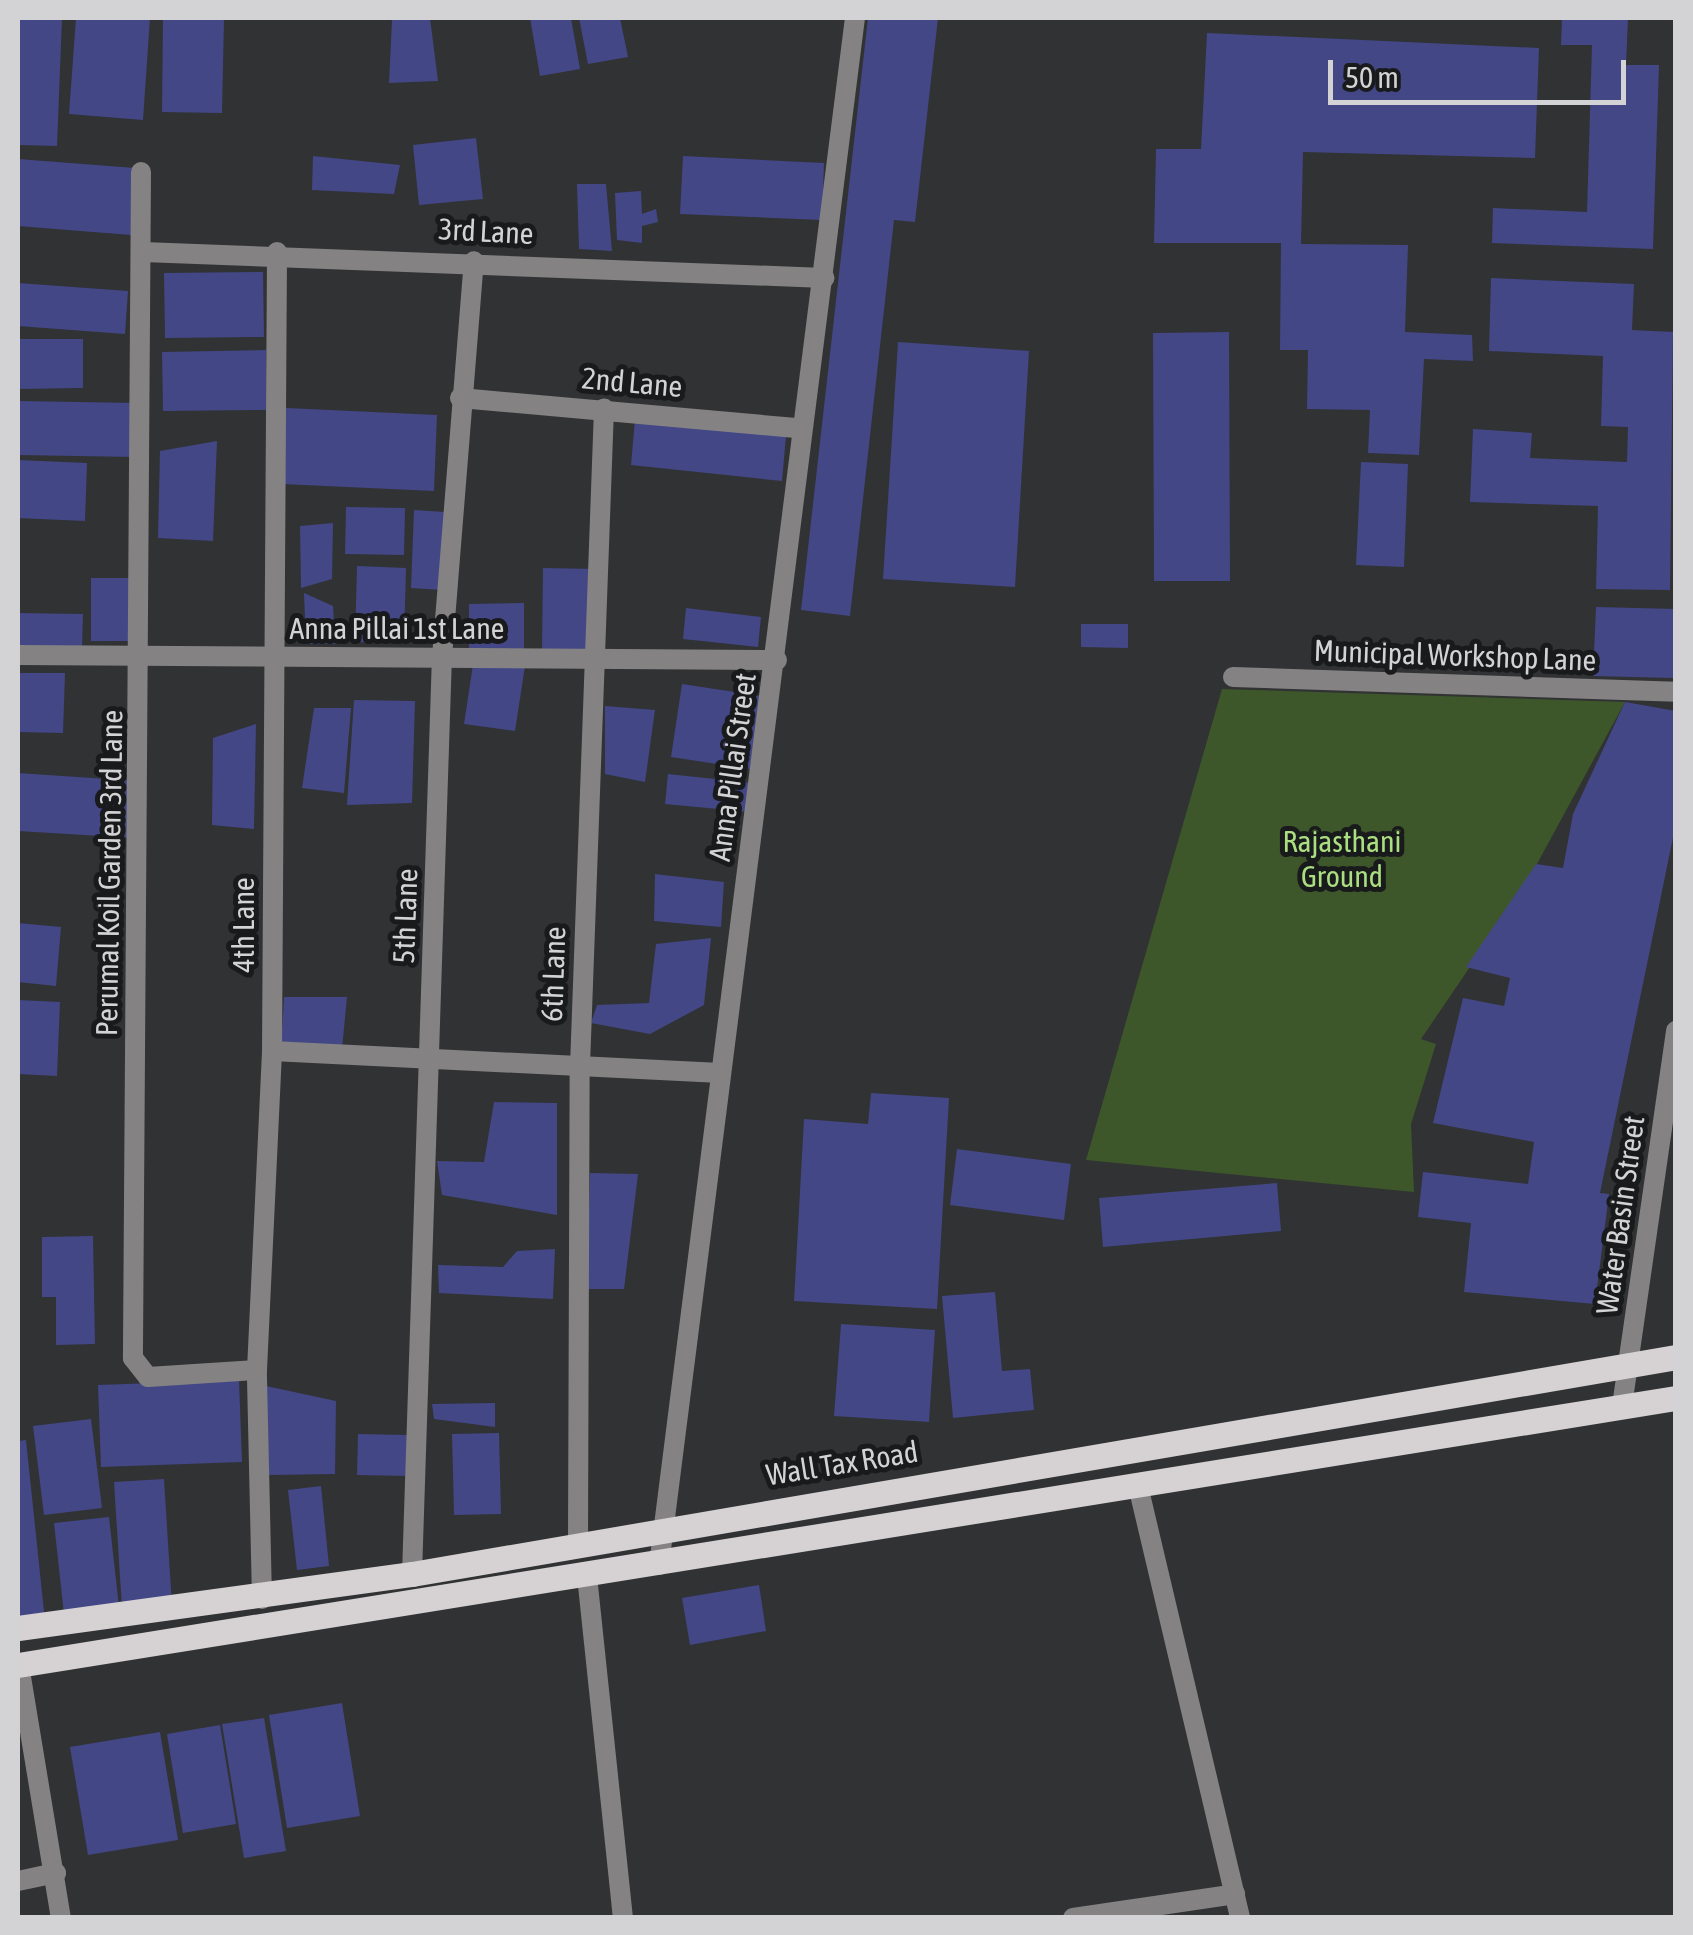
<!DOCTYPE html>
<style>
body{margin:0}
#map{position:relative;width:1693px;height:1935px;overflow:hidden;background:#313234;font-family:"Asap Condensed",sans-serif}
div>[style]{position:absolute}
.green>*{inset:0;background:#3d562a}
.building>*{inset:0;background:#434786}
.service>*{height:20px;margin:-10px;padding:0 10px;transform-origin:10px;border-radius:10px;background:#848282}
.minor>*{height:20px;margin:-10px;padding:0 10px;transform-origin:10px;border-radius:10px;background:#848282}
.primary>*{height:25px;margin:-12.5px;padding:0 12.5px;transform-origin:12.5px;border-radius:12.5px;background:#d6d2d3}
span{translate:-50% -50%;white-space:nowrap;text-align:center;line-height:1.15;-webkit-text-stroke:10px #191a1b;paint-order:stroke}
.street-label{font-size:30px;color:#d3d3d5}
.park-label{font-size:30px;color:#aade81}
.frame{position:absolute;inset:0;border:20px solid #d3d3d5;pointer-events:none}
.scale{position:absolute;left:1328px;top:60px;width:298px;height:45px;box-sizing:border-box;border:5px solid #d3d3d5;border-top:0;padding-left:12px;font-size:30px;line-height:35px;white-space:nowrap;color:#d3d3d5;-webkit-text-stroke:8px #191a1b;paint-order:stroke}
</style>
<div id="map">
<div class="green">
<div style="clip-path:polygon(1222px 689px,1625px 702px,1525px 886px,1421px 1039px,1436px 1044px,1411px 1124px,1414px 1192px,1086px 1160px)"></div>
</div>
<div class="building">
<div style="clip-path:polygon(18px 18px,62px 18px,57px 146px,18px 145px)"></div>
<div style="clip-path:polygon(76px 18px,150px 18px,143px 120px,69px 114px)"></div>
<div style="clip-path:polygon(163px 18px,224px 18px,222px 113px,162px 112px)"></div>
<div style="clip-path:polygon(430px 18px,438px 81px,389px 83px,392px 20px)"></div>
<div style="clip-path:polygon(530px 18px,571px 18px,580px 69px,540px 76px)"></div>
<div style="clip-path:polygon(579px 18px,620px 18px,628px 57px,588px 64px)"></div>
<div style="clip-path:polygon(868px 18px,938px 18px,915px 222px,894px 220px,850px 616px,801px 610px)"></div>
<div style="clip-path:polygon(1562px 18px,1628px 18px,1626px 65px,1659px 65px,1653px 249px,1492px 243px,1493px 208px,1587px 212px,1592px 45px,1561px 45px)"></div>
<div style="clip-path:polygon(1207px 33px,1539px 48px,1535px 158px,1303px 152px,1301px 244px,1408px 245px,1405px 332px,1472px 335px,1473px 361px,1424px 359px,1419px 455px,1368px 453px,1370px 410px,1307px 409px,1308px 350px,1280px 350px,1281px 243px,1154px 243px,1156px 149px,1201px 149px)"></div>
<div style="clip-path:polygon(476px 138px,483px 199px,419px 205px,413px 145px)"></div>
<div style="clip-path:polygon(313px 156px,400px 165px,394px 194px,312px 190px)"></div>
<div style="clip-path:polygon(683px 156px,824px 163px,822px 220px,680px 214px)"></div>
<div style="clip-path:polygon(18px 159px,135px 168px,131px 235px,18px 226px)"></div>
<div style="clip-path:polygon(577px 184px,606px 184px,612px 251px,579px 249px)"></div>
<div style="clip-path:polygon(641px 191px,642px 214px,656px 209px,658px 222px,642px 226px,642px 243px,617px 240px,615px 193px)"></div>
<div style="clip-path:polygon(263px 272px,264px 337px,165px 338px,164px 273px)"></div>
<div style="clip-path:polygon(1491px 278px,1634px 284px,1632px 330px,1673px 332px,1670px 590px,1596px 589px,1598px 506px,1470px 502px,1473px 429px,1532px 433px,1530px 458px,1627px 462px,1628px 427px,1601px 426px,1603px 356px,1489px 351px)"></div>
<div style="clip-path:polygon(18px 283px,128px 291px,125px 334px,18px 326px)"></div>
<div style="clip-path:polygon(1229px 332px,1230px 581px,1154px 581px,1153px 333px)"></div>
<div style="clip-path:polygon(18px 339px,83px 339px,83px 388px,18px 389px)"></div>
<div style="clip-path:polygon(898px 342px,1029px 351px,1015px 587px,883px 579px)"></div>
<div style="clip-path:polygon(266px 350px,266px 410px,163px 411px,162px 352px)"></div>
<div style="clip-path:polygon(18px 401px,137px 403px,136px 457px,18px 455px)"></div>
<div style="clip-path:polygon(286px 408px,437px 415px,434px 491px,282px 484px)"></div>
<div style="clip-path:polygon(635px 420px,786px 436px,782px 481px,631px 465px)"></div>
<div style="clip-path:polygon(217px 441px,213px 541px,158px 538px,160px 451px)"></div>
<div style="clip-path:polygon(18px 460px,87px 463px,85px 521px,18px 518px)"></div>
<div style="clip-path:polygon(1361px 462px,1408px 464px,1404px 567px,1356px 565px)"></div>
<div style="clip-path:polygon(346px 507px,405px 508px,404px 555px,345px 554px)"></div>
<div style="clip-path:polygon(414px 510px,445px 512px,442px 590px,411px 588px)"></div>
<div style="clip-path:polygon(333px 523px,332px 579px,301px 588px,300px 526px)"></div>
<div style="clip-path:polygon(357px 566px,406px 568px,404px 643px,355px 642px)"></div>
<div style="clip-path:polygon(543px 568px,595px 569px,593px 652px,542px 651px)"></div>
<div style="clip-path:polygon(91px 578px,140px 578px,140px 641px,91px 641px)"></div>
<div style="clip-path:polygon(304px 593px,333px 606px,335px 644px,306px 644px)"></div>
<div style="clip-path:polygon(524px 603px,524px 654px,469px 654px,469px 604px)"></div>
<div style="clip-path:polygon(1596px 607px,1676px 609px,1674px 678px,1593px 676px)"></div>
<div style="clip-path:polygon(686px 608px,761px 617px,758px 647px,683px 639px)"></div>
<div style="clip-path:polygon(18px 613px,83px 614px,82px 649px,18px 648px)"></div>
<div style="clip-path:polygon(1081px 624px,1128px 624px,1128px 648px,1081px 647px)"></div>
<div style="clip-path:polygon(474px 658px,525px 666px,515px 731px,464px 724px)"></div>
<div style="clip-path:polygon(18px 673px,65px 673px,63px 733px,18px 732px)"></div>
<div style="clip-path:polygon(682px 684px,761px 696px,750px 769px,671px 757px)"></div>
<div style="clip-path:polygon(354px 700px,415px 701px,412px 803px,347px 805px)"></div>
<div style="clip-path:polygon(1625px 702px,1676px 711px,1676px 823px,1600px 1193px,1609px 1194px,1595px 1304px,1464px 1292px,1471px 1223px,1418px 1217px,1423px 1172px,1528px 1184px,1534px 1142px,1433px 1123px,1463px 998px,1504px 1006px,1510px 978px,1466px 967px,1536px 864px,1563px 868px,1573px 814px)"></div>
<div style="clip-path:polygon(605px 706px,655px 710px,645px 782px,605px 774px)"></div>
<div style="clip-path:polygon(314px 708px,351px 708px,344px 793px,302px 788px)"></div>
<div style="clip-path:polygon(256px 724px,254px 829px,212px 825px,213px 738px)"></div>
<div style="clip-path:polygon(18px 773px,137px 781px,134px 838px,18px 831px)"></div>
<div style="clip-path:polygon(668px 774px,752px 783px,750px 812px,665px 804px)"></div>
<div style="clip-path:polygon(655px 874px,724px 882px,721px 927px,654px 921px)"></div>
<div style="clip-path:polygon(18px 923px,61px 927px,56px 986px,18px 982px)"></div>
<div style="clip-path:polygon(711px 938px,704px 1005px,650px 1034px,591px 1023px,597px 1005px,649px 1003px,656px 944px)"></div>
<div style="clip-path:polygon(284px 997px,347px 997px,342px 1049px,281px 1048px)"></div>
<div style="clip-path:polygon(18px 1000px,60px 1002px,57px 1076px,18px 1074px)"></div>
<div style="clip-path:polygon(871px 1093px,949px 1098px,937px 1309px,794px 1301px,804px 1119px,868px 1124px)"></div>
<div style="clip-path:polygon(494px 1102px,557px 1103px,557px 1215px,442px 1195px,437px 1161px,484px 1162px)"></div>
<div style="clip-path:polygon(957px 1149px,1071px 1164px,1064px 1220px,950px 1205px)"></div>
<div style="clip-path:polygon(590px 1173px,638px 1174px,624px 1289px,587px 1289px)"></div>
<div style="clip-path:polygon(1277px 1183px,1281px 1231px,1103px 1247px,1099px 1198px)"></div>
<div style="clip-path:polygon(93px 1236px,95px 1344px,56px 1345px,56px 1297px,42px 1297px,42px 1237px)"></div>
<div style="clip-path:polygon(555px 1249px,553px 1299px,439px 1293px,438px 1265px,503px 1267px,517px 1251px)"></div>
<div style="clip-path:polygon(995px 1292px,1002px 1371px,1030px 1369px,1034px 1410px,953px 1418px,942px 1296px)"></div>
<div style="clip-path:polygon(841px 1324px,935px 1330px,929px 1422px,834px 1416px)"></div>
<div style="clip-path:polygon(239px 1380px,242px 1462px,101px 1467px,98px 1385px)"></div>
<div style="clip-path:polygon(266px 1386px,336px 1401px,335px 1474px,267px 1475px)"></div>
<div style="clip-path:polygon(495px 1403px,495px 1427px,434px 1419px,432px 1404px)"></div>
<div style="clip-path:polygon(91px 1419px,102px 1508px,44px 1515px,33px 1426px)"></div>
<div style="clip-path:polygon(499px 1433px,501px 1514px,454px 1515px,452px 1434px)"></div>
<div style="clip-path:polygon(358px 1434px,409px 1435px,409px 1476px,357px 1475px)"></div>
<div style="clip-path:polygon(26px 1440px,45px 1621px,18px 1624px,18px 1441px)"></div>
<div style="clip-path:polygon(164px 1479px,172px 1606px,122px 1608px,114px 1482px)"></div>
<div style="clip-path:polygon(321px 1486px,329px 1566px,297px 1570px,288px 1490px)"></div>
<div style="clip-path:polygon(109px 1517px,119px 1607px,64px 1614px,54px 1523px)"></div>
<div style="clip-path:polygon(759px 1585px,766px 1631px,690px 1645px,682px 1598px)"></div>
<div style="clip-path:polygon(342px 1703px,360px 1816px,287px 1828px,269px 1715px)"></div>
<div style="clip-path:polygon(264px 1718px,286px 1851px,244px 1858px,222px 1724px)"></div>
<div style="clip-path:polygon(220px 1725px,236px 1824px,183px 1833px,167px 1734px)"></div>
<div style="clip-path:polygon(160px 1732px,178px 1840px,88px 1855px,70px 1747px)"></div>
</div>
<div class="service">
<div style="left:1233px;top:677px;width:443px;rotate:1.9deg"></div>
</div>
<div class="minor">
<div style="left:141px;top:172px;width:1186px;rotate:90.39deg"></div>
<div style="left:133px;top:1358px;width:24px;rotate:52deg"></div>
<div style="left:148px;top:1377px;width:109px;rotate:-3.7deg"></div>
<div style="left:143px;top:252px;width:682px;rotate:2.18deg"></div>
<div style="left:460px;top:398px;width:340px;rotate:5.1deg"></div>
<div style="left:18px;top:655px;width:759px;rotate:0.38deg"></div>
<div style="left:272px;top:1051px;width:449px;rotate:2.8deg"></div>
<div style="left:1622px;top:1406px;width:379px;rotate:-81.8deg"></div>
<div style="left:1139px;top:1490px;width:440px;rotate:76.7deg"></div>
<div style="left:578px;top:1542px;width:476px;rotate:-89.8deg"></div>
<div style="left:580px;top:1066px;width:658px;rotate:-87.91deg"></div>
<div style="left:659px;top:1565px;width:1559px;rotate:-82.78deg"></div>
<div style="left:412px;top:1574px;width:917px;rotate:-88.13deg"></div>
<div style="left:442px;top:657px;width:397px;rotate:-85.4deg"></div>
<div style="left:587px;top:1576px;width:344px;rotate:84deg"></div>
<div style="left:262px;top:1599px;width:229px;rotate:-91.3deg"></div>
<div style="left:257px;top:1370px;width:319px;rotate:-87.3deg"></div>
<div style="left:272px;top:1051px;width:799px;rotate:-89.64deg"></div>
<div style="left:19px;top:1665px;width:256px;rotate:80.6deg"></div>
<div style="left:18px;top:1881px;width:39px;rotate:-12deg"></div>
<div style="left:1073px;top:1918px;width:164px;rotate:-8.4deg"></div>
</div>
<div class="primary">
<div style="left:18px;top:1628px;width:398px;rotate:-7.8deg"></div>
<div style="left:412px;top:1574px;width:1282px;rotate:-9.74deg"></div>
<div style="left:18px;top:1665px;width:1679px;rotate:-9.15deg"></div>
</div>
<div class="street-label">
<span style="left:486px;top:231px;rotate:3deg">3rd Lane</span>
<span style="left:632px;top:382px;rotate:5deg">2nd Lane</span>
<span style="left:397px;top:628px">Anna Pillai 1st Lane</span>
<span style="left:1455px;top:655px;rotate:2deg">Municipal Workshop Lane</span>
<span style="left:732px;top:767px;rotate:-82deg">Anna Pillai Street</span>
<span style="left:109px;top:873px;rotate:-89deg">Perumal Koil Garden 3rd Lane</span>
<span style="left:405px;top:916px;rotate:-88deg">5th Lane</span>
<span style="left:243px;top:925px;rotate:-90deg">4th Lane</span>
<span style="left:553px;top:974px;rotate:-88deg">6th Lane</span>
<span style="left:1620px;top:1215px;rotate:-82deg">Water Basin Street</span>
<span style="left:842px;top:1463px;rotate:-9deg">Wall Tax Road</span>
</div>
<div class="park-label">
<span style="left:1342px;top:858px">Rajasthani<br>Ground</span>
</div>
<div class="frame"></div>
<div class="scale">50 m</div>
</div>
